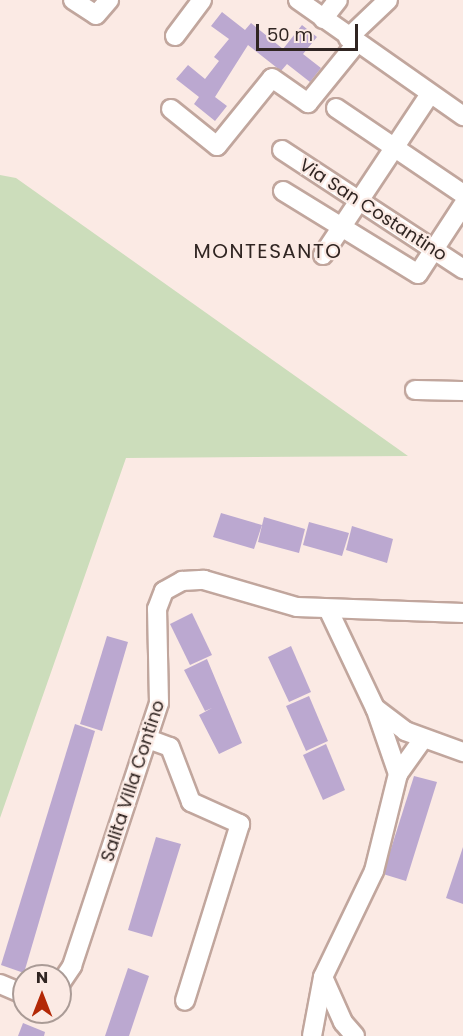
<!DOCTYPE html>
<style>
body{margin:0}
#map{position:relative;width:463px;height:1036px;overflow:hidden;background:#fbeae4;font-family:Poppins,sans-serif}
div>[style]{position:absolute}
.green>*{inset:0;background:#cdb}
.building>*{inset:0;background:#bba8d0}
.roads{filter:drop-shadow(2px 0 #c1a69d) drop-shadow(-2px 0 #c1a69d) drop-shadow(0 2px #c1a69d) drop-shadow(0 -2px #c1a69d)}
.minor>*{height:18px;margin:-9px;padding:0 9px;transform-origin:9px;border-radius:9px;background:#fff}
span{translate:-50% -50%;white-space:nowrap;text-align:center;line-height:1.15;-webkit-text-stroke:4.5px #fbeae4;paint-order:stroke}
.street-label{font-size:18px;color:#302522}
.neighbourhood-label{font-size:20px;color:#302522;letter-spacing:1.5px}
.north{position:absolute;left:12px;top:964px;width:60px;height:60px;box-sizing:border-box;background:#fbeae4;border:2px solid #aa9b96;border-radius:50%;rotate:0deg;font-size:16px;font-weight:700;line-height:24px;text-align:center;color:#302522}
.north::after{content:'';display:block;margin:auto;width:21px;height:27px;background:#b32806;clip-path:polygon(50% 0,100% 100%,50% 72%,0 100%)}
.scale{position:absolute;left:256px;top:24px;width:102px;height:27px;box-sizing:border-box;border:3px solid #302522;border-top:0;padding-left:8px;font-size:18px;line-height:21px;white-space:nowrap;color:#302522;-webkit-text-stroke:4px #fbeae4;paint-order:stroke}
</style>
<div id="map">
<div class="green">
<div style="clip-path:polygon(0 175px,16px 178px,408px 456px,126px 458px,0 818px)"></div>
</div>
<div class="building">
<div style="clip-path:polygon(222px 12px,245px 30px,251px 23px,283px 49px,302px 25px,317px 37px,303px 54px,321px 68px,310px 82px,287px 64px,281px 71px,248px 45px,215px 97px,227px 106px,215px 121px,194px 104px,199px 97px,176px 79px,188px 65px,205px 79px,219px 61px,214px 57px,229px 39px,211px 26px)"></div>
<div style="clip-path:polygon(221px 513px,262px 525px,254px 549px,213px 537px)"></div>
<div style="clip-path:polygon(264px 517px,305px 529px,299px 553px,258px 542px)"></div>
<div style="clip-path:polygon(309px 522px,349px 533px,342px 556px,303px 545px)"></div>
<div style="clip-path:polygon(352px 526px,393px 539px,387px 563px,346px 550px)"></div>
<div style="clip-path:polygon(192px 613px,212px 655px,190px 665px,170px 624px)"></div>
<div style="clip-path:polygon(107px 636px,128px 642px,102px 731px,80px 724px)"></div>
<div style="clip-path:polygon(291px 646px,311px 692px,289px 702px,268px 657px)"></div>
<div style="clip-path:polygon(207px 659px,242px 743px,219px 754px,199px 715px,212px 708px,205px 711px,184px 670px)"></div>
<div style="clip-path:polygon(309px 696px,328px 741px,306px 751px,286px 706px)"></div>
<div style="clip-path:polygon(75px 724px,95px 731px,24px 973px,1px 965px)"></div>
<div style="clip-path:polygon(326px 744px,345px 790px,323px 800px,303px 755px)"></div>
<div style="clip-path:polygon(414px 776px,437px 782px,406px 881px,383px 874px)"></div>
<div style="clip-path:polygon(156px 837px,181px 844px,152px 937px,128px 930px)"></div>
<div style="clip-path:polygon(463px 847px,463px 904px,446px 898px)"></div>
<div style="clip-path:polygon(128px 968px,149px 976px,129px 1036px,105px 1036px)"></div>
<div style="clip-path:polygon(23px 1023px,45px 1032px,44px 1036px,18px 1036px)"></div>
</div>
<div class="roads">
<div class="minor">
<div style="left:73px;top:0;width:27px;rotate:33deg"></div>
<div style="left:96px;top:15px;width:20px;rotate:-49deg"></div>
<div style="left:298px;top:0;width:202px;rotate:35.1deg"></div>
<div style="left:323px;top:19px;width:24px;rotate:-52deg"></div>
<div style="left:175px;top:36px;width:45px;rotate:-53.1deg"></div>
<div style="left:348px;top:38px;width:55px;rotate:-43.5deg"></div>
<div style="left:336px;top:108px;width:153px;rotate:34.1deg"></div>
<div style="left:171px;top:109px;width:59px;rotate:38.8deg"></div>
<div style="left:217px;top:146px;width:87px;rotate:-51deg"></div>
<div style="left:272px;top:78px;width:44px;rotate:34.8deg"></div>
<div style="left:308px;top:103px;width:76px;rotate:-50.9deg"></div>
<div style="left:282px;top:150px;width:217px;rotate:33.3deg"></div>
<div style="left:283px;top:191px;width:158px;rotate:31.6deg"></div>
<div style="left:418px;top:274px;width:82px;rotate:-56.9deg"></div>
<div style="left:323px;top:255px;width:193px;rotate:-56.4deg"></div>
<div style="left:415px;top:390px;width:48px;rotate:1.2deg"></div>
<div style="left:328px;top:609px;width:110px;rotate:64.6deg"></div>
<div style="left:375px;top:708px;width:38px;rotate:37deg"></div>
<div style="left:405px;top:731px;width:62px;rotate:19.9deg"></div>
<div style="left:376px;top:710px;width:68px;rotate:71deg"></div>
<div style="left:148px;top:739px;width:23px;rotate:20deg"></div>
<div style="left:170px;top:747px;width:59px;rotate:69.1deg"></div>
<div style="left:191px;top:802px;width:54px;rotate:24.2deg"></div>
<div style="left:240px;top:824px;width:185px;rotate:107.3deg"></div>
<div style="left:0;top:984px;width:26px;rotate:23deg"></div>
<div style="left:60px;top:984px;width:22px;rotate:-56deg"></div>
<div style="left:72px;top:966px;width:277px;rotate:-71.7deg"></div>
<div style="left:159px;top:703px;width:94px;rotate:-91.2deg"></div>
<div style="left:157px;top:609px;width:19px;rotate:-69deg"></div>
<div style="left:164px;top:591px;width:21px;rotate:-29deg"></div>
<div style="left:182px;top:581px;width:22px;rotate:-3deg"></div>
<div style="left:204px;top:580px;width:97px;rotate:16.2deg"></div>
<div style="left:297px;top:607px;width:166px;rotate:2.1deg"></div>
<div style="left:312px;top:1036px;width:60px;rotate:-79.4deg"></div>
<div style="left:355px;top:1036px;width:18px;rotate:-131deg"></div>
<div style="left:343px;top:1022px;width:49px;rotate:-114deg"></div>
<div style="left:323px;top:977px;width:118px;rotate:-64.3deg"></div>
<div style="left:374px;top:871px;width:100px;rotate:-76.1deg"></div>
<div style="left:398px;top:774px;width:43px;rotate:-54.5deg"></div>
</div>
</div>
<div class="street-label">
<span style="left:373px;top:210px;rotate:33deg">Via San Costantino</span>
<span style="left:133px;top:781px;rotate:-72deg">Salita Villa Contino</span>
</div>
<div class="neighbourhood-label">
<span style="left:268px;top:251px">MONTESANTO</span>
</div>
<div class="north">N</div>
<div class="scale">50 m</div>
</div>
